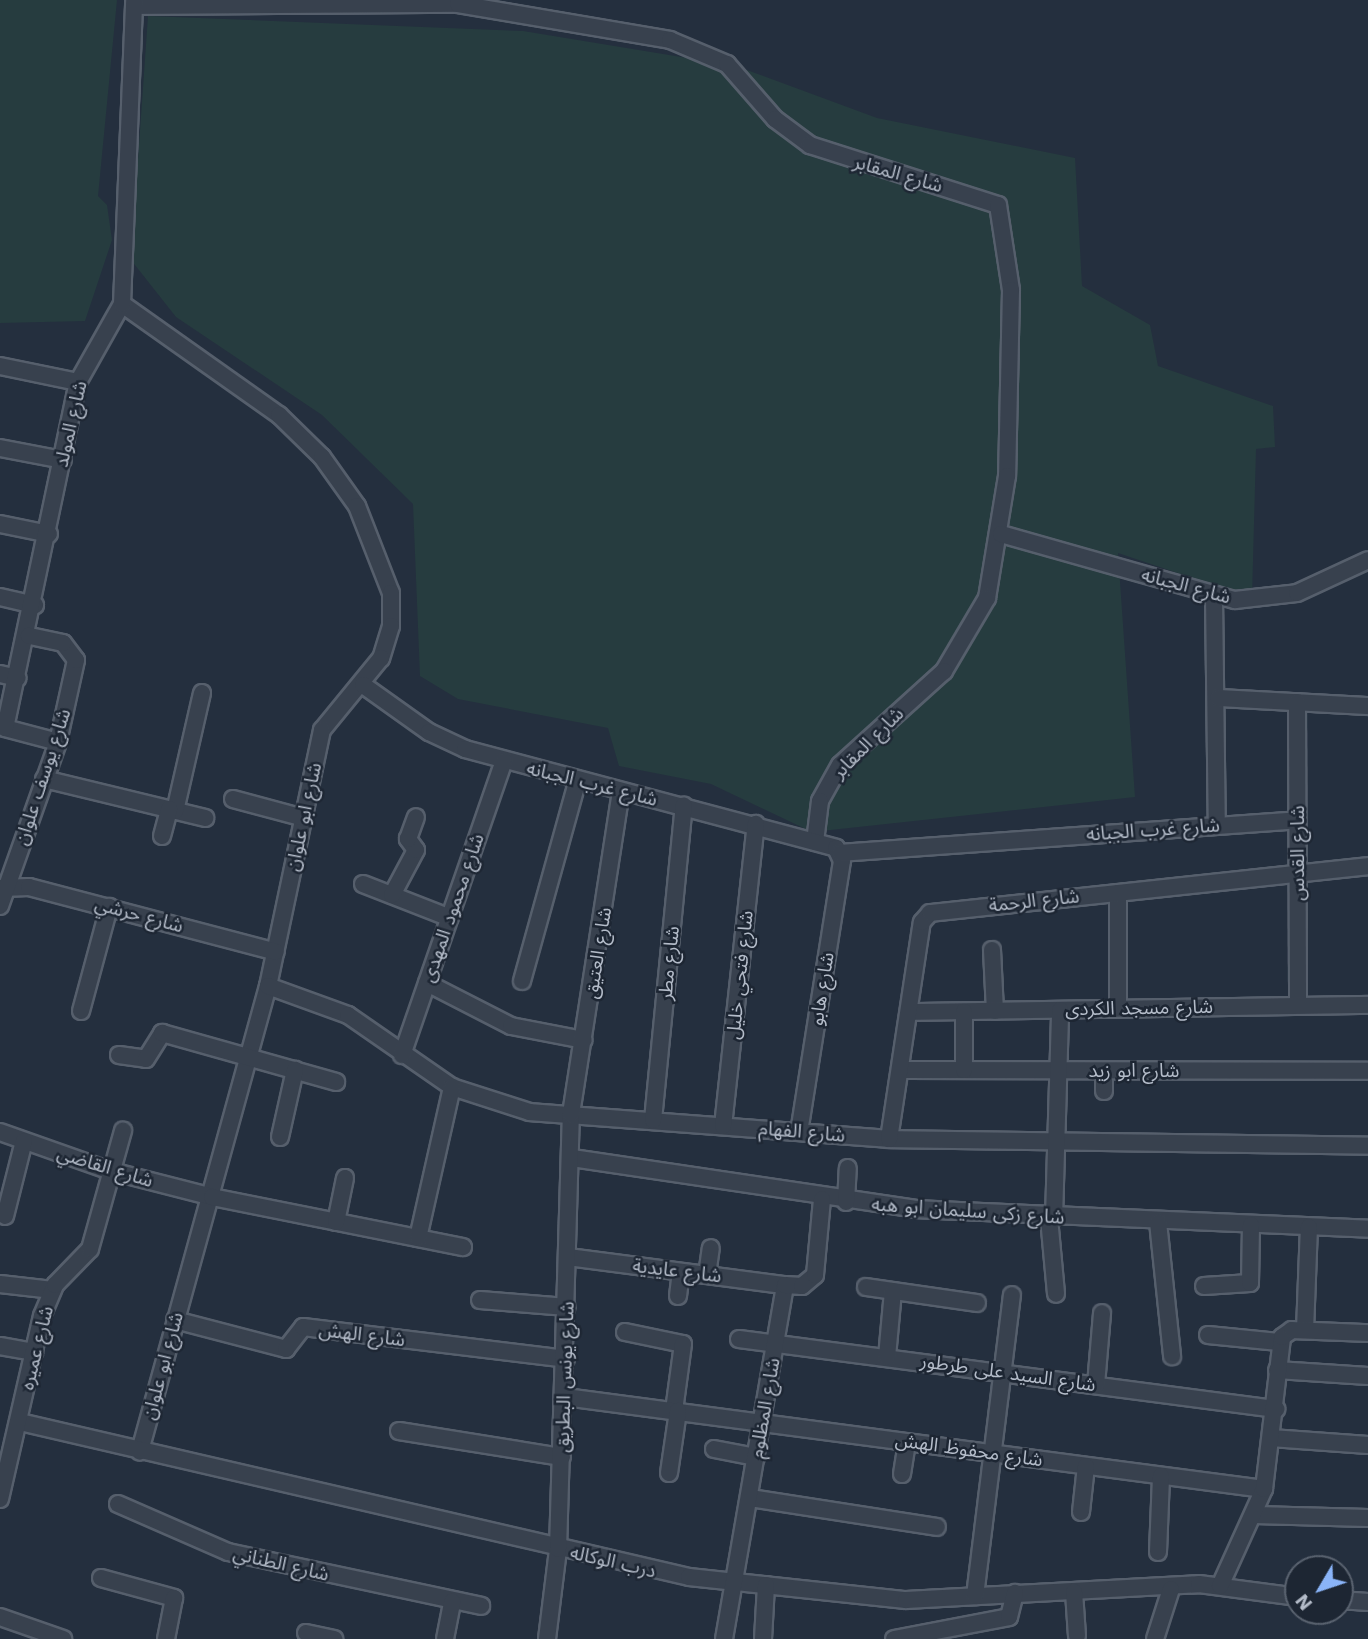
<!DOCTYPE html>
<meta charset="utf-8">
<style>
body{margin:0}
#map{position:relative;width:1368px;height:1639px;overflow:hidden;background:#242f3e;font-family:"Work Sans","Noto Sans Arabic",sans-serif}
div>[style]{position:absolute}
.green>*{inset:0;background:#263c3f}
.roads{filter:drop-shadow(2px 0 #565f6c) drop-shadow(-2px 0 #565f6c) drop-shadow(0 2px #565f6c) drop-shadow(0 -2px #565f6c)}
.street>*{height:16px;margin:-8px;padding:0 8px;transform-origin:8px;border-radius:8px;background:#38414e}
span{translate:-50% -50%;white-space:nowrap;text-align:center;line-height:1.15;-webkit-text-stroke:5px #1d2633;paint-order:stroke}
.street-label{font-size:19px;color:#b4bcc9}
.north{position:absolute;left:1284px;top:1555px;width:70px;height:70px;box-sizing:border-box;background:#1d2633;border:2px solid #59626f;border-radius:50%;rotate:231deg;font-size:19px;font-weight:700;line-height:28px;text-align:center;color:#b4bcc9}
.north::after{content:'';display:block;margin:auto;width:24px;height:32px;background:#8ab4f8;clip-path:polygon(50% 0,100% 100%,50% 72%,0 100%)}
</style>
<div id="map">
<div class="green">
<div style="clip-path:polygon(0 0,117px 0,98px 196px,107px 205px,112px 240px,85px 321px,0 323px)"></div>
<div style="clip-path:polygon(148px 16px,523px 31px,736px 66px,877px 118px,1075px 158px,1082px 286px,1150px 325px,1158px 366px,1273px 406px,1275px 447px,1256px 449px,1252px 598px,1118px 553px,1135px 797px,812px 832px,711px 784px,619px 766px,608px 728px,458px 699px,420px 676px,413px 504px,322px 415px,176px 317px,131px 260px)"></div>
</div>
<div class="roads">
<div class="street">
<div style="left:134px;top:6px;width:324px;rotate:-0.4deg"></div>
<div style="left:458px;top:4px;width:215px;rotate:9.6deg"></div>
<div style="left:670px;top:40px;width:62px;rotate:22.8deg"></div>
<div style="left:727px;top:64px;width:73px;rotate:48.9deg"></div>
<div style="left:775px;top:119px;width:44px;rotate:36.6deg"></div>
<div style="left:810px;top:145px;width:197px;rotate:17.7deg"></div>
<div style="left:998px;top:205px;width:86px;rotate:81.3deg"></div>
<div style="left:1011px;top:290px;width:186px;rotate:91.2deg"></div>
<div style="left:1007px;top:476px;width:124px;rotate:99.3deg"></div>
<div style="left:987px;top:598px;width:85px;rotate:120.5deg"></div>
<div style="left:944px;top:671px;width:140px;rotate:137.9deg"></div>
<div style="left:840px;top:765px;width:41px;rotate:119.1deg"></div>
<div style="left:820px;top:801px;width:41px;rotate:97deg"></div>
<div style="left:122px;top:304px;width:192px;rotate:35.3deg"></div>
<div style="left:279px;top:415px;width:60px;rotate:44.3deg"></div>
<div style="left:322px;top:457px;width:60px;rotate:54.5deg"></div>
<div style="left:357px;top:506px;width:93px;rotate:68.7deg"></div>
<div style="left:391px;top:593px;width:33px;rotate:90deg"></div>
<div style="left:391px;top:626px;width:34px;rotate:107deg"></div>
<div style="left:381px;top:658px;width:93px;rotate:129.3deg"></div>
<div style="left:322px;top:730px;width:262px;rotate:101.9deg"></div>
<div style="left:268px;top:986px;width:483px;rotate:105.4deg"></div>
<div style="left:0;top:366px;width:80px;rotate:11.6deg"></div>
<div style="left:0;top:448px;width:64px;rotate:10.8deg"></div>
<div style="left:0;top:524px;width:50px;rotate:11.5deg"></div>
<div style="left:1001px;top:534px;width:243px;rotate:15.8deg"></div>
<div style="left:1235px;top:600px;width:62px;rotate:-6.4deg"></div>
<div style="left:1297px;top:593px;width:78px;rotate:-24.9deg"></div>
<div style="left:1214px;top:596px;width:230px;rotate:89.3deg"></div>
<div style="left:0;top:597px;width:36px;rotate:13deg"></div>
<div style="left:0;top:674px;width:18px;rotate:13deg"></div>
<div style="left:363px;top:685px;width:81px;rotate:35.5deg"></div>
<div style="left:429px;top:732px;width:40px;rotate:25deg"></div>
<div style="left:465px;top:749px;width:384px;rotate:14.9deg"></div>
<div style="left:836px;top:848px;width:14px;rotate:65deg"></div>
<div style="left:842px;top:861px;width:274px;rotate:99deg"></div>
<div style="left:1218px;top:698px;width:150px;rotate:3.1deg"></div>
<div style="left:1297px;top:702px;width:303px;rotate:89.8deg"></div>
<div style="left:58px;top:742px;width:55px;rotate:-165.2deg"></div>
<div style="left:5px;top:728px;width:354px;rotate:-78.1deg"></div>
<div style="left:78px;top:382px;width:90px;rotate:-60.6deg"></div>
<div style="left:122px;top:304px;width:304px;rotate:-87.7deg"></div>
<div style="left:44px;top:779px;width:166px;rotate:13.6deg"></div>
<div style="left:233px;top:799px;width:73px;rotate:15deg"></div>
<div style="left:175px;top:811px;width:121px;rotate:-77.1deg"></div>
<div style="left:162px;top:836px;width:28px;rotate:-75deg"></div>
<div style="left:840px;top:853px;width:458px;rotate:-4.1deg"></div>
<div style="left:363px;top:884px;width:93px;rotate:21.3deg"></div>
<div style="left:0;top:888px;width:29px;rotate:-2deg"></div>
<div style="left:29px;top:887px;width:255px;rotate:14.7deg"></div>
<div style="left:1118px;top:893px;width:115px;rotate:90deg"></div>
<div style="left:392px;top:895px;width:51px;rotate:-61.9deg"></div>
<div style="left:416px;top:850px;width:14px;rotate:-126deg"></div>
<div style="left:408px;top:839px;width:23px;rotate:-70deg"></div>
<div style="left:0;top:906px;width:174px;rotate:-70.5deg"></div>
<div style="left:58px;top:742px;width:84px;rotate:-77.6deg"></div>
<div style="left:76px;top:660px;width:21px;rotate:-127deg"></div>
<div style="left:63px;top:643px;width:35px;rotate:-168deg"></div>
<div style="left:992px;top:950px;width:61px;rotate:87.2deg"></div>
<div style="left:522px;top:981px;width:205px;rotate:-74.5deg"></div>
<div style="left:427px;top:983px;width:94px;rotate:27.1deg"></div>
<div style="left:511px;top:1026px;width:74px;rotate:10.9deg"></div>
<div style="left:268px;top:986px;width:85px;rotate:19.9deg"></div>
<div style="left:348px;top:1015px;width:126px;rotate:34.7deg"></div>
<div style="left:452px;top:1087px;width:82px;rotate:17.8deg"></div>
<div style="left:530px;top:1112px;width:360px;rotate:4.3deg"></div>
<div style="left:889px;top:1139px;width:479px;rotate:0.8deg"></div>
<div style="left:81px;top:1011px;width:108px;rotate:-74.9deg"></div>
<div style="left:910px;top:1012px;width:458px;rotate:-0.9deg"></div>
<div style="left:119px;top:1055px;width:27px;rotate:8deg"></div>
<div style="left:146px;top:1059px;width:31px;rotate:-58deg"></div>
<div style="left:162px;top:1033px;width:181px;rotate:15.7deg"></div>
<div style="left:402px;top:1055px;width:311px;rotate:-70.9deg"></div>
<div style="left:900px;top:1070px;width:468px;rotate:0.1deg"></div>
<div style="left:964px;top:1070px;width:58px;rotate:-90deg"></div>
<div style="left:1104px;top:1091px;width:20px;rotate:-90deg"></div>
<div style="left:653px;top:1120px;width:316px;rotate:-84.4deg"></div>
<div style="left:723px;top:1126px;width:304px;rotate:-83.8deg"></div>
<div style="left:0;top:1132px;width:118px;rotate:19.4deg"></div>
<div style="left:111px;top:1171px;width:104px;rotate:14.4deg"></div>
<div style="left:212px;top:1197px;width:256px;rotate:11.3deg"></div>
<div style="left:280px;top:1137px;width:69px;rotate:-77.4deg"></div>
<div style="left:889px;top:1139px;width:219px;rotate:-81.4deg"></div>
<div style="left:922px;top:922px;width:12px;rotate:-48deg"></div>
<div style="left:930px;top:913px;width:441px;rotate:-6.1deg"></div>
<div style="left:572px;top:1158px;width:348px;rotate:8.4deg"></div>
<div style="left:916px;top:1209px;width:452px;rotate:2.5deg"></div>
<div style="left:846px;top:1202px;width:34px;rotate:-87deg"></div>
<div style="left:5px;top:1216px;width:77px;rotate:-75.8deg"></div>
<div style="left:1049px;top:1218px;width:76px;rotate:84.7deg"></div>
<div style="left:1054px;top:1218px;width:208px;rotate:-88.3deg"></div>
<div style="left:336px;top:1222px;width:45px;rotate:-78.4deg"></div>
<div style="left:1158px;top:1222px;width:135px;rotate:84deg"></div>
<div style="left:418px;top:1238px;width:155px;rotate:-77.3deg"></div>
<div style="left:568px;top:1257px;width:219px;rotate:7.4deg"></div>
<div style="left:707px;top:1275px;width:27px;rotate:-82deg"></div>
<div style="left:0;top:1284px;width:53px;rotate:6.5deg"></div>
<div style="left:1204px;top:1286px;width:46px;rotate:-3.7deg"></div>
<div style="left:1250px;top:1283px;width:58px;rotate:-89deg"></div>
<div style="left:866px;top:1287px;width:112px;rotate:8.2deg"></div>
<div style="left:678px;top:1296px;width:24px;rotate:-83deg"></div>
<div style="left:480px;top:1300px;width:87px;rotate:4.6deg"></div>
<div style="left:175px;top:1320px;width:115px;rotate:14.6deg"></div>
<div style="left:286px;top:1349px;width:28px;rotate:-52deg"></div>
<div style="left:303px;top:1327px;width:265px;rotate:6.9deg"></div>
<div style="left:1305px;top:1330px;width:103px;rotate:-87.8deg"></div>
<div style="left:625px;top:1332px;width:59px;rotate:11.7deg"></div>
<div style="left:683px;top:1344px;width:68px;rotate:97.7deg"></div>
<div style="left:1208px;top:1335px;width:71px;rotate:5.6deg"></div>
<div style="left:739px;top:1339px;width:542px;rotate:7.43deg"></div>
<div style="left:0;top:1346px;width:35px;rotate:10deg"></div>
<div style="left:887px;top:1357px;width:66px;rotate:-84.8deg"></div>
<div style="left:1277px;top:1370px;width:91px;rotate:3.8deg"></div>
<div style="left:1096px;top:1385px;width:72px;rotate:-85.2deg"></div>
<div style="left:565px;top:1397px;width:705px;rotate:7.5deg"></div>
<div style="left:20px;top:1422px;width:687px;rotate:13.04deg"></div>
<div style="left:689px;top:1577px;width:218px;rotate:6.1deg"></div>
<div style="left:906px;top:1600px;width:293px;rotate:-3.1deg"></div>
<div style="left:1199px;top:1584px;width:100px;rotate:7.5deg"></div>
<div style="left:399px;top:1431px;width:165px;rotate:9.1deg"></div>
<div style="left:1271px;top:1438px;width:97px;rotate:4.1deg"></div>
<div style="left:714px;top:1449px;width:43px;rotate:10.8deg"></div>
<div style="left:669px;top:1473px;width:63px;rotate:-81.7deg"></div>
<div style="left:902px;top:1474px;width:32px;rotate:-81deg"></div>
<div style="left:750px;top:1498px;width:189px;rotate:8.8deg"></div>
<div style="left:0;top:1499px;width:188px;rotate:-77.1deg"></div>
<div style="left:42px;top:1316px;width:34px;rotate:-67deg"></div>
<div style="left:55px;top:1285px;width:50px;rotate:-45.8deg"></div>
<div style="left:90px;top:1249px;width:123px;rotate:-74.4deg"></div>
<div style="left:118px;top:1504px;width:120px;rotate:23.6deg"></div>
<div style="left:228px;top:1552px;width:259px;rotate:12deg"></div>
<div style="left:1081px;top:1512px;width:46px;rotate:-83.8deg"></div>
<div style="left:1255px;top:1515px;width:113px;rotate:1.5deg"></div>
<div style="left:1158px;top:1552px;width:76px;rotate:-87.7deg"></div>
<div style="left:101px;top:1578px;width:76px;rotate:15.3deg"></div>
<div style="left:174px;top:1598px;width:42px;rotate:101deg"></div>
<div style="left:1220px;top:1586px;width:107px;rotate:-65.6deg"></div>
<div style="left:1264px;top:1489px;width:153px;rotate:-83.2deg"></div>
<div style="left:1282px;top:1337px;width:12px;rotate:-35deg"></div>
<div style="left:1292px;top:1330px;width:76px;rotate:2.3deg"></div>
<div style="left:1074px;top:1592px;width:44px;rotate:86.1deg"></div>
<div style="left:975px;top:1596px;width:303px;rotate:-83deg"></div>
<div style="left:1340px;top:1600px;width:28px;rotate:4deg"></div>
<div style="left:0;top:1617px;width:67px;rotate:19.2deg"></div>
<div style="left:306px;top:1633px;width:29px;rotate:12deg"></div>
<div style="left:445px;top:1639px;width:38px;rotate:-79deg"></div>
<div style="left:547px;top:1639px;width:91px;rotate:-83deg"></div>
<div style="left:558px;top:1549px;width:435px;rotate:-88.3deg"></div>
<div style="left:571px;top:1114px;width:326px;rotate:-81.2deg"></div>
<div style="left:724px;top:1639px;width:359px;rotate:-80.2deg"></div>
<div style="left:785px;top:1285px;width:17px;rotate:3deg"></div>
<div style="left:802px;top:1286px;width:17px;rotate:-40deg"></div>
<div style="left:815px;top:1275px;width:76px;rotate:-84.7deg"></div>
<div style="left:763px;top:1639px;width:54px;rotate:-86.8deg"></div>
<div style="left:894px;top:1639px;width:117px;rotate:-10.8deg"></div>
<div style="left:1009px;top:1617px;width:25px;rotate:-76deg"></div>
<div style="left:1155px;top:1639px;width:52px;rotate:-72.3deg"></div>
</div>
</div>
<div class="street-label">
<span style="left:898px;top:174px;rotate:16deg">شارع المقابر</span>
<span style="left:71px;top:424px;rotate:-77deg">شارع المولد</span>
<span style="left:1186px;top:586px;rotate:15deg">شارع الجبانه</span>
<span style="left:868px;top:743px;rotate:-45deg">شارع المقابر</span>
<span style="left:43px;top:777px;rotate:-72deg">شارع يوسف علوان</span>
<span style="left:592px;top:784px;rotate:14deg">شارع غرب الجبانه</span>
<span style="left:304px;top:817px;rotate:-78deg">شارع ابو علوان</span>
<span style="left:1153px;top:830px;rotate:-4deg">شارع غرب الجبانه</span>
<span style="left:1298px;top:853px;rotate:-90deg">شارع القدس</span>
<span style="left:1034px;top:901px;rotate:-6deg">شارع الرحمة</span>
<span style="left:453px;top:908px;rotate:-71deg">شارع محمود المهدى</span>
<span style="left:139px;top:915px;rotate:15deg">شارع حرشي</span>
<span style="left:598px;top:953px;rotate:-81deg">شارع العتيق</span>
<span style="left:669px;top:963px;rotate:-84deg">شارع مطر</span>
<span style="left:740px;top:975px;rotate:-84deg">شارع فتحي خليل</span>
<span style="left:822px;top:989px;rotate:-81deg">شارع هابو</span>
<span style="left:1139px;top:1008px;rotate:-1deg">شارع مسجد الكردى</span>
<span style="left:1134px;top:1071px">شارع ابو زيد</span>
<span style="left:802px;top:1132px;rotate:5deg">شارع الفهام</span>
<span style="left:105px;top:1167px;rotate:17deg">شارع القاضي</span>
<span style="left:968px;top:1211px;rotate:4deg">شارع زكى سليمان ابو هبه</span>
<span style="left:677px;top:1271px;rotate:7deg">شارع عايدية</span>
<span style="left:362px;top:1335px;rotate:7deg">شارع الهش</span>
<span style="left:37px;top:1348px;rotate:-76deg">شارع عميره</span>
<span style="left:163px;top:1366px;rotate:-75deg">شارع ابو علوان</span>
<span style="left:1008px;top:1373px;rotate:8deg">شارع السيد على طرطور</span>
<span style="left:565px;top:1377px;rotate:-88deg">شارع يونس البطريق</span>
<span style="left:765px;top:1408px;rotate:-80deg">شارع المظلوم</span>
<span style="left:969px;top:1450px;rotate:8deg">شارع محفوظ الهش</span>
<span style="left:613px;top:1562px;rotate:13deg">درب الوكاله</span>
<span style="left:281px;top:1564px;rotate:13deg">شارع الطناني</span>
</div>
<div class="north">N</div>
</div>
